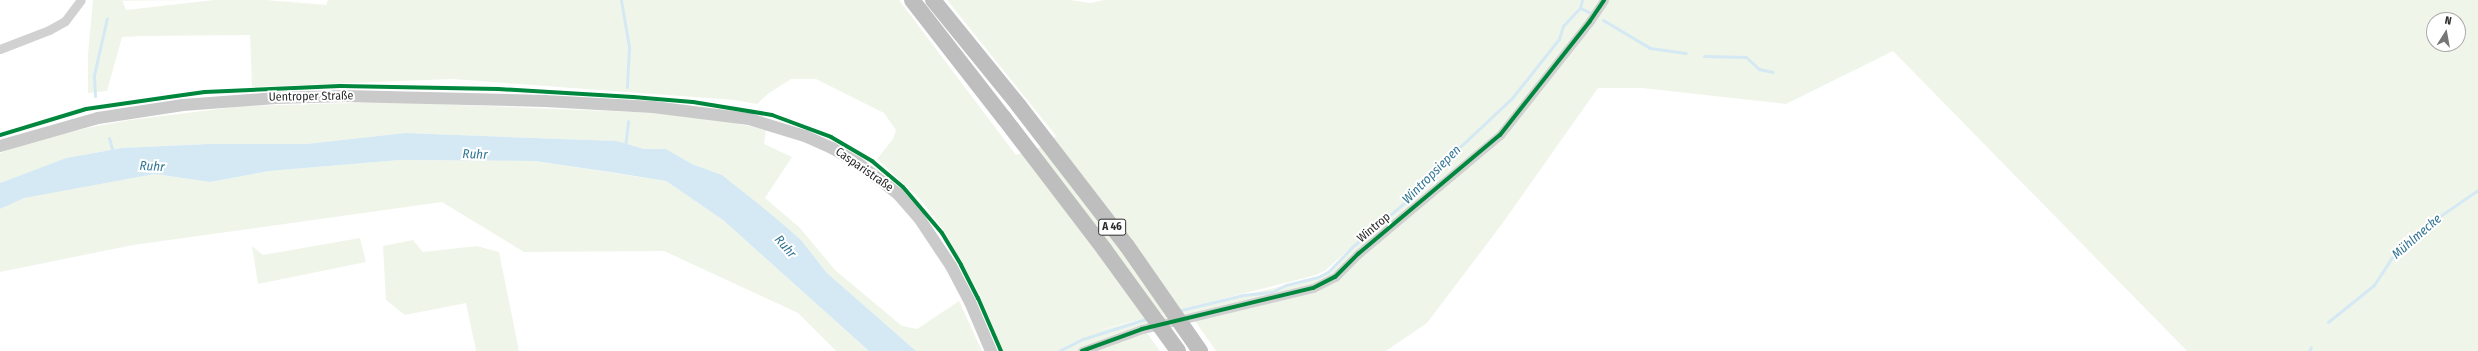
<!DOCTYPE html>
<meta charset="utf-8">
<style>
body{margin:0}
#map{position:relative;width:2478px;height:351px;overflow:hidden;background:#fff;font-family:"Fira Sans Condensed",sans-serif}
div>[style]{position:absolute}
.green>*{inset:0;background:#f0f5e9}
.water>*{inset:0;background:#d4e9f3}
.stream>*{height:3px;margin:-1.5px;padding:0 1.5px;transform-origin:1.5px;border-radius:1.5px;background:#d4e9f3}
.street>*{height:9px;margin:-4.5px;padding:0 4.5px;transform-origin:4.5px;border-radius:4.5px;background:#d1d1d1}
.secondary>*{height:12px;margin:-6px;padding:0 6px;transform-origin:6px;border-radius:6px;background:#cacaca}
.highway>*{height:16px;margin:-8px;padding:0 8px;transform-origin:8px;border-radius:8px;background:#bebebe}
.highway-bridge>*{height:16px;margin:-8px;padding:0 8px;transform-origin:8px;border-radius:8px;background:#bebebe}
.cycleway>*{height:4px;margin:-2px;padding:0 2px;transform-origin:2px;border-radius:2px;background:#00873e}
span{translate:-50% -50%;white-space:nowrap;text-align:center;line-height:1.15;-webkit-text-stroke:4px #fff;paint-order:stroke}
.shield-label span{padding:1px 3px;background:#fff;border:1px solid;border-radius:3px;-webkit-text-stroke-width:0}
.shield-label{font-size:11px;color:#2c2c2c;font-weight:700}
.street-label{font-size:12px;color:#2c2c2c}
.water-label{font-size:13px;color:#337694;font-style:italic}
.north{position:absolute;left:2426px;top:12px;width:40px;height:40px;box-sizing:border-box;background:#fff;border:1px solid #ababab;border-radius:50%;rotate:11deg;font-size:11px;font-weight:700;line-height:16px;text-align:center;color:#2c2c2c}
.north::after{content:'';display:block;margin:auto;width:14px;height:18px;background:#767676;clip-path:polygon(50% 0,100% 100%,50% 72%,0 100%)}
</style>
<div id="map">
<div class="green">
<div style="clip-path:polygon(evenodd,93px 0,122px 0,126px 10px,214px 0,266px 0,326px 5px,328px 0,899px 0,1016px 155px,1044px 146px,1056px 136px,947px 0,1070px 0,1091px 3px,1104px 0,2478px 0,2478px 351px,2187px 351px,1893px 51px,1786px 104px,1642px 88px,1598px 88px,1502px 224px,1427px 323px,1386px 351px,1216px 351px,1195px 321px,1147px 333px,1160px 351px,1003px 351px,979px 293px,945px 232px,920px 199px,877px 159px,893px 139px,896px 130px,884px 113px,816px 79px,791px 79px,769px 93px,757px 104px,735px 100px,452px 79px,252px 87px,250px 35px,142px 36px,122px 37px,107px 91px,88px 93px,88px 54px,93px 0,2434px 20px,2458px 20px,2458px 44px,2434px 44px,2434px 20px,93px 0,1357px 242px,1324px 276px,1079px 335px,1316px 275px,1326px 270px,1357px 242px)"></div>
<div style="clip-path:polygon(384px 102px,658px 113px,712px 119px,766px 129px,764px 144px,792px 157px,765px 198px,800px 228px,835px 270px,902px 326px,917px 329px,959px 301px,982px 351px,916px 351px,827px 273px,801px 240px,722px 175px,692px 164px,666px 149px,644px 149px,617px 141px,405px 133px,306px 144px,208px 144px,122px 148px,66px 158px,0 183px,0 153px,34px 141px,87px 128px,130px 120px,243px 106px)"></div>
<div style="clip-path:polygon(400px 160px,535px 161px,666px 181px,723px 220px,869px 351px,836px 351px,798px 313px,664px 251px,524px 252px,442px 202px,133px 245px,0 272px,0 209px,23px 198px,155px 174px,210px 182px,269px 171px)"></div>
<div style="clip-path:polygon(360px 238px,366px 262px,258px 284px,252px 246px,263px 255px)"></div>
<div style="clip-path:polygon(413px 240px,423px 252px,477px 246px,499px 252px,519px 351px,476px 351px,466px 303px,405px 315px,386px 300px,383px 246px)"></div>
</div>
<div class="water">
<div style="clip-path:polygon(405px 133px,617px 141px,644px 149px,666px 149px,692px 164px,722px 175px,772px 215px,801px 240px,827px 273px,916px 351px,869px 351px,723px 220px,666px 181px,616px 173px,535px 161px,400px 160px,269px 171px,210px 182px,155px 174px,24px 198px,0 209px,0 183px,66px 158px,122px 148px,208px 144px,306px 144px)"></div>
</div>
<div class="stream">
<div style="left:621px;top:0;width:48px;rotate:80.3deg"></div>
<div style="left:629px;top:47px;width:40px;rotate:92.9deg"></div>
<div style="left:1580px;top:8px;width:10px;rotate:24deg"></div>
<div style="left:1603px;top:20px;width:55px;rotate:30.8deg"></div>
<div style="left:1650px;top:48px;width:36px;rotate:8deg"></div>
<div style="left:1704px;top:56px;width:42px;rotate:1.4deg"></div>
<div style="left:1746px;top:57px;width:18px;rotate:43deg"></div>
<div style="left:1759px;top:69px;width:14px;rotate:12deg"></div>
<div style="left:95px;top:96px;width:21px;rotate:-93deg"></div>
<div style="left:94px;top:75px;width:58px;rotate:-77.2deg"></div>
<div style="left:109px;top:138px;width:15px;rotate:74deg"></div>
<div style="left:625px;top:147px;width:26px;rotate:-83deg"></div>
<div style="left:1177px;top:311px;width:68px;rotate:-13.6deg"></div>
<div style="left:1243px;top:295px;width:29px;rotate:-6deg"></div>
<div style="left:1272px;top:292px;width:16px;rotate:-27deg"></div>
<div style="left:1286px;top:285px;width:33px;rotate:-14deg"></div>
<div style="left:1318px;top:277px;width:11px;rotate:-27deg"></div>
<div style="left:1328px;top:272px;width:35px;rotate:-46deg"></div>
<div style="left:1352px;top:247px;width:84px;rotate:-40.2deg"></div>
<div style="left:1416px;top:193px;width:23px;rotate:-52deg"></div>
<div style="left:1430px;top:175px;width:112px;rotate:-43.2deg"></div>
<div style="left:1512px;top:98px;width:75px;rotate:-51.5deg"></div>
<div style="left:1559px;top:39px;width:14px;rotate:-73deg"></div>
<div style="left:1563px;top:26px;width:25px;rotate:-47deg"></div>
<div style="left:1580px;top:8px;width:8px;rotate:-76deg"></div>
<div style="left:2328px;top:322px;width:59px;rotate:-38.8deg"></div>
<div style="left:2374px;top:285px;width:35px;rotate:-57deg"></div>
<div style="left:2393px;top:256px;width:15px;rotate:-28deg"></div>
<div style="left:2406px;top:249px;width:32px;rotate:-49deg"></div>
<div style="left:2427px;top:225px;width:62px;rotate:-34.5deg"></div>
<div style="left:1059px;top:351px;width:27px;rotate:-27deg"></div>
<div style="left:1083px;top:339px;width:69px;rotate:-17.7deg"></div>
<div style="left:2309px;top:351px;width:4px;rotate:-63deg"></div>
</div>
<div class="street">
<div style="left:0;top:49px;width:53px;rotate:-21.2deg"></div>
<div style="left:49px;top:30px;width:18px;rotate:-29deg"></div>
<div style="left:65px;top:21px;width:26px;rotate:-53deg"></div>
<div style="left:1082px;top:351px;width:64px;rotate:-20.1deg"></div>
<div style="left:1142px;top:329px;width:176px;rotate:-13.5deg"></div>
<div style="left:1313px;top:288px;width:25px;rotate:-27deg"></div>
<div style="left:1335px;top:277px;width:33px;rotate:-45deg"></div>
<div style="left:1358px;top:254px;width:185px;rotate:-40deg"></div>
<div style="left:1500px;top:135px;width:145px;rotate:-51.7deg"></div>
<div style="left:1590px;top:21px;width:25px;rotate:-56deg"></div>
</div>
<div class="secondary">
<div style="left:0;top:146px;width:102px;rotate:-15.9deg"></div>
<div style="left:98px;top:118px;width:86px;rotate:-8.7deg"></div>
<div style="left:183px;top:105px;width:93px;rotate:-4.3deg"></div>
<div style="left:276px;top:98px;width:69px;rotate:-1.7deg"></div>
<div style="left:345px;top:96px;width:200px;rotate:1.4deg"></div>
<div style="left:545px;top:101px;width:108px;rotate:3.2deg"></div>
<div style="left:653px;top:107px;width:97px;rotate:7.1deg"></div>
<div style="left:749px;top:119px;width:59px;rotate:16.9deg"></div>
<div style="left:805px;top:136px;width:30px;rotate:24deg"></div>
<div style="left:832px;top:148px;width:30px;rotate:30deg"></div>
<div style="left:858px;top:163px;width:51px;rotate:37.8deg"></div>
<div style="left:898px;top:194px;width:32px;rotate:49deg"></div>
<div style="left:919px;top:218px;width:58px;rotate:56.3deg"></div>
<div style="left:951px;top:266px;width:41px;rotate:62.2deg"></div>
<div style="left:970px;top:302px;width:53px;rotate:66.8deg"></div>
</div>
<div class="highway">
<div style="left:912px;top:0;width:150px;rotate:52.1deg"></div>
<div style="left:933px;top:0;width:136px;rotate:50.9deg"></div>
</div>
<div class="highway-bridge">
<div style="left:1019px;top:106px;width:177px;rotate:52.4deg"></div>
<div style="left:1127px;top:246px;width:128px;rotate:55.2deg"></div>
<div style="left:1004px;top:118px;width:165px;rotate:52.6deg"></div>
<div style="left:1104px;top:249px;width:126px;rotate:54deg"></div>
</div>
<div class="cycleway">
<div style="left:0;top:135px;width:90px;rotate:-16.8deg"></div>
<div style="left:86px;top:109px;width:84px;rotate:-8.2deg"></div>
<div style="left:169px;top:97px;width:36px;rotate:-8deg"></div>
<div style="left:205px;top:92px;width:135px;rotate:-2.5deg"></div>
<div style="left:340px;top:86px;width:158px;rotate:1.1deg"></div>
<div style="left:498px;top:89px;width:135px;rotate:3.4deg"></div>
<div style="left:633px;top:97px;width:60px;rotate:4.8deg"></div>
<div style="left:693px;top:102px;width:80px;rotate:9.3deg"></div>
<div style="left:772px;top:115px;width:63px;rotate:20.4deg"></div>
<div style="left:831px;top:137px;width:48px;rotate:30.3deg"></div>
<div style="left:872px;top:161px;width:40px;rotate:40deg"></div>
<div style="left:903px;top:187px;width:60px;rotate:49.7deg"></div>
<div style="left:942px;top:233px;width:37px;rotate:59deg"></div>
<div style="left:961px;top:265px;width:37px;rotate:63deg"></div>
<div style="left:978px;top:298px;width:58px;rotate:66.5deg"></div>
<div style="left:1082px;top:351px;width:64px;rotate:-20.1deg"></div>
<div style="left:1142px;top:329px;width:176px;rotate:-13.5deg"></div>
<div style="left:1313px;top:288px;width:25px;rotate:-27deg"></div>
<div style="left:1335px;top:277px;width:33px;rotate:-45deg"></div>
<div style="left:1358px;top:254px;width:185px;rotate:-40deg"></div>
<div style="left:1500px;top:135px;width:145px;rotate:-51.7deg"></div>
<div style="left:1590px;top:21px;width:25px;rotate:-56deg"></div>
</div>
<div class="shield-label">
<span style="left:1112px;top:227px">A 46</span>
</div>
<div class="street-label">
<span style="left:311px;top:97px;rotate:-1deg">Uentroper Straße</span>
<span style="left:864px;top:170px;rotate:35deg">Casparistraße</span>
<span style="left:1374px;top:228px;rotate:-40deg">Wintrop</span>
</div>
<div class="water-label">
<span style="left:475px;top:155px;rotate:2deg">Ruhr</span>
<span style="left:152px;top:167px;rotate:4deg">Ruhr</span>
<span style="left:1432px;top:175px;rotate:-45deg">Wintropsiepen</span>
<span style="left:2417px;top:237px;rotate:-41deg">Mühlmecke</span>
<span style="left:785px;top:247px;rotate:49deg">Ruhr</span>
</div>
<div class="north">N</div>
</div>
